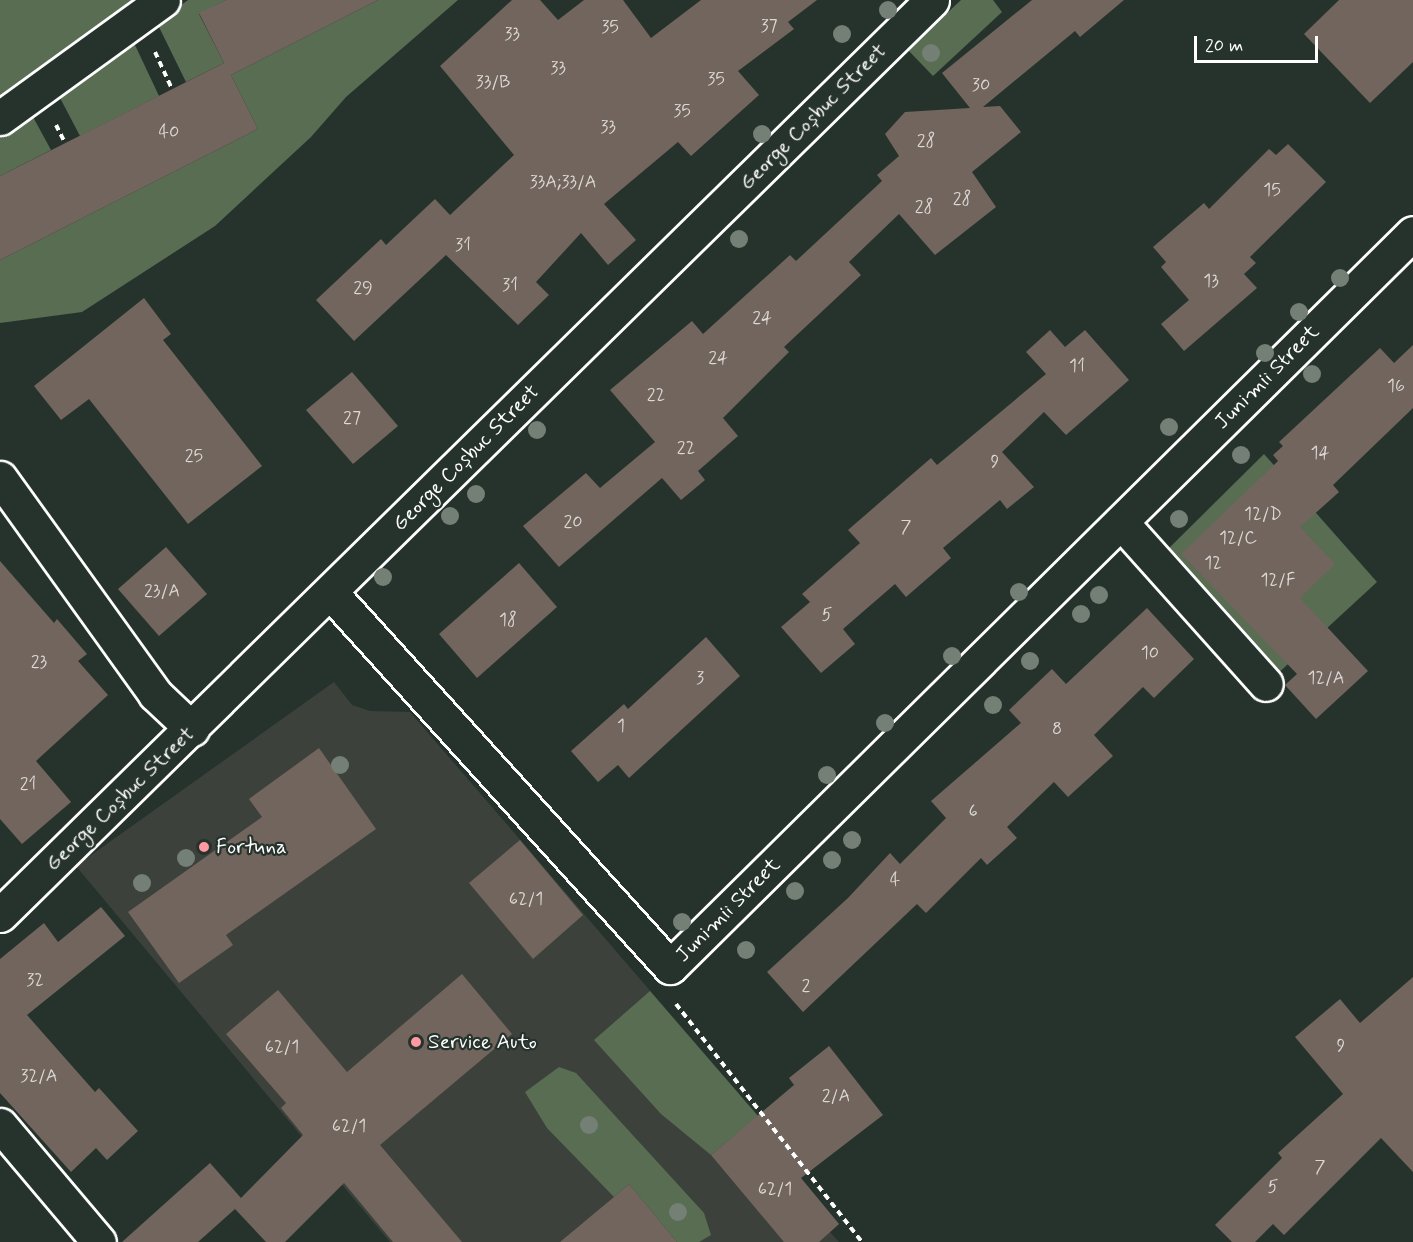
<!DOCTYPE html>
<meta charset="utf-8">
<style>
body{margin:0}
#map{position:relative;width:1413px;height:1242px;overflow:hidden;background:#26332d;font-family:Mynerve,sans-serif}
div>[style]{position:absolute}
.built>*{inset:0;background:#3c423b}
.green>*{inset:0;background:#586d52}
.building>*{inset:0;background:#71655d}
.path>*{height:4px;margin-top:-2px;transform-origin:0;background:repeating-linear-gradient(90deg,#fff 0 6px,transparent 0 10.5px)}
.roads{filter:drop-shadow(2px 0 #fff) drop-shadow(-2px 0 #fff) drop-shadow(0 2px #fff) drop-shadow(0 -2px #fff)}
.minor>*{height:33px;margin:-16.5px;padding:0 16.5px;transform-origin:16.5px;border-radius:16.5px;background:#26332d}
.trees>*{width:18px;height:18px;margin:-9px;border-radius:50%;background:#747f76}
.dots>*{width:16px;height:16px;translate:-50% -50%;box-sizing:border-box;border:3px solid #26332d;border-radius:50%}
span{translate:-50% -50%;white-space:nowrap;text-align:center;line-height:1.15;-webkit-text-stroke:4.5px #26332d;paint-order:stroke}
.number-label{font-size:18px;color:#dcd8d6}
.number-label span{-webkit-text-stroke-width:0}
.street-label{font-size:21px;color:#fff}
.poi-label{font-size:21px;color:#fff}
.left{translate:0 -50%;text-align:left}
.scale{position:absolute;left:1194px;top:36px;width:124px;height:27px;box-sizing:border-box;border:3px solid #fff;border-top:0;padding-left:8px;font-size:18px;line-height:21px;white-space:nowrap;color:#fff;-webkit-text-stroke:4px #26332d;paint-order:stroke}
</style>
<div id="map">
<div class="built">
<div style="clip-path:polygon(334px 682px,352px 705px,370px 711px,410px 712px,758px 1116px,753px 1121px,839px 1224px,830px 1232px,839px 1242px,390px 1242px,76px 866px)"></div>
</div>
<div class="green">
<div style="clip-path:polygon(0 0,140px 0,0 103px)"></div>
<div style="clip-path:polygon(188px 0,226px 0,199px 14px,224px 63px,186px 82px,157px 23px)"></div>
<div style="clip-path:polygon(378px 0,458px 0,346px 97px,311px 137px,215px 226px,82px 312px,0 323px,0 260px,258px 129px,231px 75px)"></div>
<div style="clip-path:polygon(961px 0,993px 0,1002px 12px,933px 76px,908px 50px)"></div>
<div style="clip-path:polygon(135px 45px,159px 96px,80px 136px,58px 94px)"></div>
<div style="clip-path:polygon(32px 115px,51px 150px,0 176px,0 137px)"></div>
<div style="clip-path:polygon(1264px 454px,1377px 582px,1274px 677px,1163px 554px)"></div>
<div style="clip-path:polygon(650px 991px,758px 1116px,711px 1155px,661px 1114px,594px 1040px)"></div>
<div style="clip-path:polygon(559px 1067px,576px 1073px,704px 1213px,711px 1235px,699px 1242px,677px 1242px,629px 1184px,614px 1197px,547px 1128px,525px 1092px)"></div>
</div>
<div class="building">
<div style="clip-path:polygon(226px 0,378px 0,231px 75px,258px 129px,0 260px,0 176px,224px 63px,199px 13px)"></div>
<div style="clip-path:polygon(512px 0,540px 0,558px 20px,584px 0,623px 0,651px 38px,701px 0,817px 0,788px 22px,794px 29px,738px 71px,759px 95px,691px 156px,678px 142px,604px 204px,636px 240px,608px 265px,581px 233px,536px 282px,549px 295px,518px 325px,446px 255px,354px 341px,316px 300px,381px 239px,386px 245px,435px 199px,450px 215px,514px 155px,440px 66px)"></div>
<div style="clip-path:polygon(1032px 0,1124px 0,1080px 37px,1075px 31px,983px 107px,1000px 106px,1021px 132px,972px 172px,996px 207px,935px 255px,899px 214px,849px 262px,861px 275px,784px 347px,789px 352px,723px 418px,738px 436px,698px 471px,705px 480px,681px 500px,662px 478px,559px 567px,523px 526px,586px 473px,600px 488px,655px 442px,610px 390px,692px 321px,703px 334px,790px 255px,796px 261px,882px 181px,877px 175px,899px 156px,885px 134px,905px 112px,970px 108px,942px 73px)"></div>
<div style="clip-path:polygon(1339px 0,1413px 0,1413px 62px,1370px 103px,1304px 34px)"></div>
<div style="clip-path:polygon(1288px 144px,1326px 182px,1250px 257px,1256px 263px,1244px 274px,1257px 288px,1184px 351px,1161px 324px,1189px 300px,1161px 267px,1166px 262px,1153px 247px,1204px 203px,1209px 209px,1269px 149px,1276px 155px)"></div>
<div style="clip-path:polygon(144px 298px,171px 334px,163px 340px,262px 466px,188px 524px,89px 399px,61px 420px,34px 386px)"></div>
<div style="clip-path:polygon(1050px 330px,1065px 347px,1085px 330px,1129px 380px,1066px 435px,1044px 412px,1002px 452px,1034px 487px,1007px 509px,1000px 500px,943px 548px,951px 558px,906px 597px,895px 584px,843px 629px,855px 644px,821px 673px,781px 627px,810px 602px,802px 594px,860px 543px,848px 530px,931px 458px,937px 465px,1046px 374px,1026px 352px)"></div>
<div style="clip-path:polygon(1413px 345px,1413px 408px,1333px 485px,1339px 492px,1300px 527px,1335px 564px,1300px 598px,1368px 671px,1316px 719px,1285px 685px,1297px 674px,1181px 554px,1278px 461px,1273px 455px,1283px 446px,1279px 442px,1380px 348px,1394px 363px)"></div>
<div style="clip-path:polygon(352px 372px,398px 426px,353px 464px,306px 410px)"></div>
<div style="clip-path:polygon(166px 547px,207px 594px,159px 636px,118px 589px)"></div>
<div style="clip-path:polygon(0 561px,54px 623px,57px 619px,87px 654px,78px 661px,108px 695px,36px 761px,71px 802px,22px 844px,0 819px)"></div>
<div style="clip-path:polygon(519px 563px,557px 607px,477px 678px,439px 634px)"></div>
<div style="clip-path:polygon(1147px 608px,1194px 659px,1154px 698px,1143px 687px,1094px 735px,1113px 756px,1068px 797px,1054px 782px,1007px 827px,1017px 838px,987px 865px,981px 858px,926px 913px,917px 904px,803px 1012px,767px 972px,848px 898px,890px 853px,900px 864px,946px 818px,931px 801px,1021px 723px,1009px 710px,1052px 669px,1066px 684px)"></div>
<div style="clip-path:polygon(706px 637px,740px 676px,629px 778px,618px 765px,598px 782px,571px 751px,624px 704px,628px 709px)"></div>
<div style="clip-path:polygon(319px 748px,376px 829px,226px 935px,233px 945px,179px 983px,128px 912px,262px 817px,249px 799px)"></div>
<div style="clip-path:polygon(520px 840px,583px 915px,533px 959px,469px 883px)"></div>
<div style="clip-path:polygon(101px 907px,125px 936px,27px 1015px,95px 1092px,99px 1088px,138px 1131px,107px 1160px,96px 1148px,71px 1172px,0 1093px,0 959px,44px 923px,58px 942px)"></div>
<div style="clip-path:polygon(462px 974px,512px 1034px,380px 1145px,462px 1242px,393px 1242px,344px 1183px,285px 1242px,266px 1242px,235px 1209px,198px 1242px,122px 1242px,210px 1163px,241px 1198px,303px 1135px,281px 1108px,286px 1103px,226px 1034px,278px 990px,347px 1072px)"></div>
<div style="clip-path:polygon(1413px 977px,1413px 1172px,1381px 1138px,1284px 1235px,1273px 1224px,1255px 1242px,1232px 1242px,1215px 1225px,1282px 1158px,1278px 1153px,1343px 1094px,1295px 1037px,1340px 999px,1360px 1023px)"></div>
<div style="clip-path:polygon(829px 1046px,883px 1115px,801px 1178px,839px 1224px,819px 1242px,784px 1242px,711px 1155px,794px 1085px,789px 1078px)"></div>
<div style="clip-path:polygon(629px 1184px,677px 1242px,560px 1242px,614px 1197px)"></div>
</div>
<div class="path">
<div style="left:155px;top:52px;width:41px;rotate:65.3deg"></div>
<div style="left:56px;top:125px;width:20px;rotate:63deg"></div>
<div style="left:676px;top:1004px;width:302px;rotate:52deg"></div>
</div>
<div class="roads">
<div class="minor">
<div style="left:0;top:118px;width:201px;rotate:-35.9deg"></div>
<div style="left:0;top:478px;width:266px;rotate:54.3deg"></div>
<div style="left:155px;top:694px;width:51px;rotate:43.4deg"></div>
<div style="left:1121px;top:522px;width:217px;rotate:48.2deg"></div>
<div style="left:330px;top:592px;width:506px;rotate:47.8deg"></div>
<div style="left:670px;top:967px;width:1044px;rotate:-44.65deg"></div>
<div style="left:0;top:915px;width:1306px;rotate:-44.47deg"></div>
<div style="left:0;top:1125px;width:153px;rotate:49.8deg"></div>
</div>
</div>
<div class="trees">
<div style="left:888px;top:10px"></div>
<div style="left:842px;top:34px"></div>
<div style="left:931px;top:53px"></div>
<div style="left:762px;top:134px"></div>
<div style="left:739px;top:239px"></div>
<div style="left:1340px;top:278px"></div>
<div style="left:1299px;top:312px"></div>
<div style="left:1265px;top:353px"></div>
<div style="left:1312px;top:374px"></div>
<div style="left:1169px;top:427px"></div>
<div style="left:537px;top:430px"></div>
<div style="left:1241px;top:455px"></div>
<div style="left:476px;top:494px"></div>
<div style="left:450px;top:516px"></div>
<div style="left:1179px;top:519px"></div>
<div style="left:383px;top:577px"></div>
<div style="left:1019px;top:592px"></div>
<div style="left:1099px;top:595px"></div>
<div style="left:1081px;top:614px"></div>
<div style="left:952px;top:656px"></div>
<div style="left:1030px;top:661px"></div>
<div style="left:993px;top:705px"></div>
<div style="left:885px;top:723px"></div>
<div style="left:340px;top:765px"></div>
<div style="left:827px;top:775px"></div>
<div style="left:852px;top:840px"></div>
<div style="left:186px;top:858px"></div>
<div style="left:832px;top:860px"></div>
<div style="left:142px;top:883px"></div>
<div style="left:795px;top:891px"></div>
<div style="left:682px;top:922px"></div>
<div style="left:746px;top:950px"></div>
<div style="left:589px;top:1125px"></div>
<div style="left:678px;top:1212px"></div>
</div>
<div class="dots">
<div style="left:204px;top:847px;background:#ff9aa2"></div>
<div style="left:416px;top:1042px;background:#ff9aa2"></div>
</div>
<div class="number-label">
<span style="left:769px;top:26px">37</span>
<span style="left:610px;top:27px">35</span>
<span style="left:512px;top:34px">33</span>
<span style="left:558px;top:68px">33</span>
<span style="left:716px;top:79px">35</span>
<span style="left:493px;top:82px">33/B</span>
<span style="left:981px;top:85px">30</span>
<span style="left:682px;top:111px">35</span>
<span style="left:608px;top:127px">33</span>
<span style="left:169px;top:132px">40</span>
<span style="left:926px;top:141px">28</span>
<span style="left:563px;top:182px">33A;33/A</span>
<span style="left:1272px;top:190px">15</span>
<span style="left:962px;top:199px">28</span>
<span style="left:924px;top:207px">28</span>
<span style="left:463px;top:245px">31</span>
<span style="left:1211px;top:281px">13</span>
<span style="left:510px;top:285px">31</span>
<span style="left:363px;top:288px">29</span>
<span style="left:762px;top:318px">24</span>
<span style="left:718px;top:358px">24</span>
<span style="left:1077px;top:366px">11</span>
<span style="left:1396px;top:386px">16</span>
<span style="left:656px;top:395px">22</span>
<span style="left:352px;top:418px">27</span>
<span style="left:686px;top:448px">22</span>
<span style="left:1320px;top:453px">14</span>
<span style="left:194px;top:456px">25</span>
<span style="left:995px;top:462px">9</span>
<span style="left:1263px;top:514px">12/D</span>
<span style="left:573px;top:522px">20</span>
<span style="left:906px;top:527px">7</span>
<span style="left:1238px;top:538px">12/C</span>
<span style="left:1213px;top:563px">12</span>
<span style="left:1278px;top:580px">12/F</span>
<span style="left:162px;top:591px">23/A</span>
<span style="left:827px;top:615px">5</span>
<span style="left:508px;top:620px">18</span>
<span style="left:1150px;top:653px">10</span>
<span style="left:39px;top:662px">23</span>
<span style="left:700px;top:678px">3</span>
<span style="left:1326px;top:678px">12/A</span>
<span style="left:621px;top:726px">1</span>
<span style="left:1057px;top:729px">8</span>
<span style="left:28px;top:784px">21</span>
<span style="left:973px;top:811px">6</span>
<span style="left:895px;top:880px">4</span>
<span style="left:526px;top:899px">62/1</span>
<span style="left:35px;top:980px">32</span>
<span style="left:806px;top:986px">2</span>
<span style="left:1341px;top:1046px">9</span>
<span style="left:282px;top:1047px">62/1</span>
<span style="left:39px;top:1076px">32/A</span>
<span style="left:836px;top:1096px">2/A</span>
<span style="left:349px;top:1126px">62/1</span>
<span style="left:1320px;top:1167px">7</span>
<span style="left:1273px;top:1187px">5</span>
<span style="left:775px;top:1189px">62/1</span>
</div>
<div class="street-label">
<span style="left:813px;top:117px;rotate:-45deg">George Coșbuc Street</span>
<span style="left:1267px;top:377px;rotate:-45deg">Junimii Street</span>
<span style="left:466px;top:458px;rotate:-45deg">George Coșbuc Street</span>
<span style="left:120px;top:799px;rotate:-44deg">George Coșbuc Street</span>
<span style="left:728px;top:910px;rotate:-45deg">Junimii Street</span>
</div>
<div class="poi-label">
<span class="left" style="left:216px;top:847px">Fortuna</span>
<span class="left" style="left:428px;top:1042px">Service Auto</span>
</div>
<div class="scale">20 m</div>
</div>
